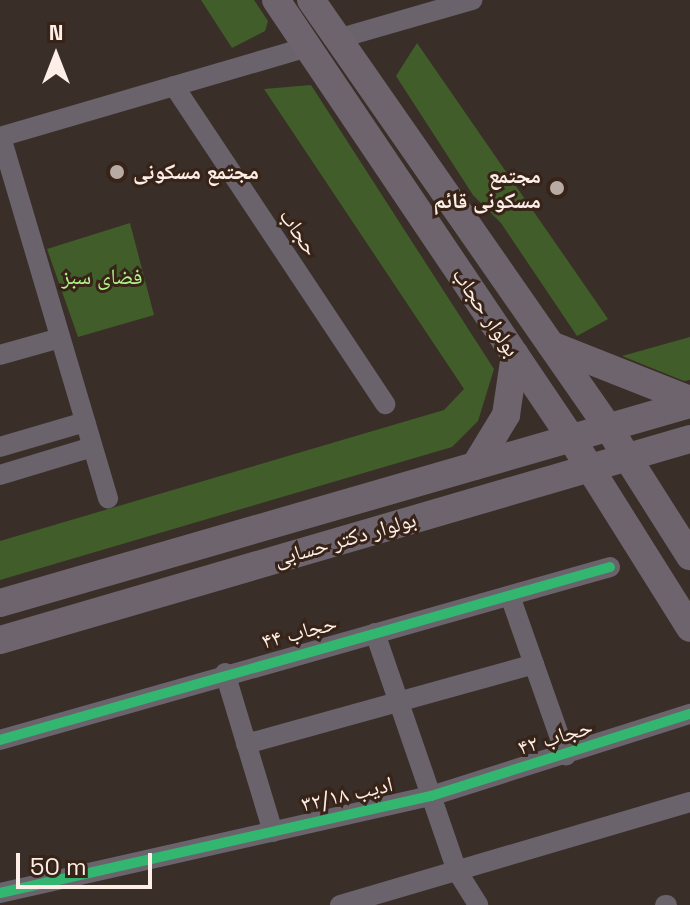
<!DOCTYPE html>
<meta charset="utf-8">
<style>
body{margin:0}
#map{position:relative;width:690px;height:905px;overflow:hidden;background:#392e28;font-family:"Space Grotesk","Noto Naskh Arabic",sans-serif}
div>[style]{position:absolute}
.green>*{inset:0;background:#415e2a}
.minor>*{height:20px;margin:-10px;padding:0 10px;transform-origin:10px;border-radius:10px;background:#6a636c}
.secondary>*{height:28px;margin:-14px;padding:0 14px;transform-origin:14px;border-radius:14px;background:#6e646d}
.cycleway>*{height:10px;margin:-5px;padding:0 5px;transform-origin:5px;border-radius:5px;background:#33b770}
.dots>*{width:22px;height:22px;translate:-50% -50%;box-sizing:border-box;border:4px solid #372317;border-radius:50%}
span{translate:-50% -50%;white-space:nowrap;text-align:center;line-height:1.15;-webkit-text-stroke:6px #372317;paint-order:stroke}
.poi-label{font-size:22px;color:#fdefe7;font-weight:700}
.left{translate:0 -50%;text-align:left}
.right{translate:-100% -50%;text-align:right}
.street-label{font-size:22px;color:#fdefe7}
.park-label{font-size:22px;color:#b2f48a}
.north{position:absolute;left:16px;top:16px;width:80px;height:80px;-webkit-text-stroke:6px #372317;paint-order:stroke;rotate:0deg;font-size:22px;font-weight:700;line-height:32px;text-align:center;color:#fdefe7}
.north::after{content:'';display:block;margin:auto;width:28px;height:36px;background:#fdefe7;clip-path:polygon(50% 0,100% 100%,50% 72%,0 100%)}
.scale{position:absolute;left:16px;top:853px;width:136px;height:36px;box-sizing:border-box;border:4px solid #fdefe7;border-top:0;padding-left:10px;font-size:24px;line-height:28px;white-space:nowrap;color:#fdefe7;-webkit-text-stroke:6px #372317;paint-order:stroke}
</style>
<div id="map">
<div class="green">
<div style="clip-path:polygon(201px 0,254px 0,268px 21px,265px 31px,232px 48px)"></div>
<div style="clip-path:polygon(417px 43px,608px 319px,577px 336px,501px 223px,473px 195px,396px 76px)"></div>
<div style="clip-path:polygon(311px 85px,494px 369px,478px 421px,452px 447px,0 580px,0 541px,444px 410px,464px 389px,264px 89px)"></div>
<div style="clip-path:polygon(130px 223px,154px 315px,78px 337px,47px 249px)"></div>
<div style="clip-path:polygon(690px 337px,690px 380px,684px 381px,622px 356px)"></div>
</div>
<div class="minor">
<div style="left:337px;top:39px;width:141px;rotate:-16.1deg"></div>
<div style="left:174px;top:86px;width:382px;rotate:56.4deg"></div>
<div style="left:0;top:137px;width:321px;rotate:-16.3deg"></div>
<div style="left:1px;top:137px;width:377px;rotate:73.5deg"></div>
<div style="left:0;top:355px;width:62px;rotate:-15.8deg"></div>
<div style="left:0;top:447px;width:89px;rotate:-16.4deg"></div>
<div style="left:0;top:475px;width:96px;rotate:-16.9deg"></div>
<div style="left:510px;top:596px;width:169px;rotate:70.6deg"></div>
<div style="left:375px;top:633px;width:252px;rotate:71deg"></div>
<div style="left:457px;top:871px;width:40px;rotate:58deg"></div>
<div style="left:225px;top:673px;width:166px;rotate:73.2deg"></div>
<div style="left:0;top:740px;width:634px;rotate:-15.83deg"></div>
<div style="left:246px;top:744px;width:299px;rotate:-15.5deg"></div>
<div style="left:0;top:893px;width:442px;rotate:-12.7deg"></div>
<div style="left:431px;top:796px;width:272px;rotate:-17.6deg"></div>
<div style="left:340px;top:905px;width:365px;rotate:-16.4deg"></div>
<div style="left:665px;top:905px;width:2px"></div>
</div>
<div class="secondary">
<div style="left:276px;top:0;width:528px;rotate:56.04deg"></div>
<div style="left:571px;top:438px;width:224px;rotate:57.9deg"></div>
<div style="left:311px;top:0;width:520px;rotate:55.18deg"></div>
<div style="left:608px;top:427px;width:153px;rotate:57.6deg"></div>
<div style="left:551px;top:345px;width:149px;rotate:21.6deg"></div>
<div style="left:475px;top:466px;width:60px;rotate:-58.7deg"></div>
<div style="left:506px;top:415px;width:61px;rotate:-81.5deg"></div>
<div style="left:0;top:603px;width:718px;rotate:-16.09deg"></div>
<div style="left:0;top:640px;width:719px;rotate:-16.24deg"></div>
</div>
<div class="cycleway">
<div style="left:0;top:740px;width:634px;rotate:-15.83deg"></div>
<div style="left:0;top:893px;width:442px;rotate:-12.7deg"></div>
<div style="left:431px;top:796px;width:272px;rotate:-17.6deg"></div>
</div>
<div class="dots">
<div style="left:117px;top:172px;background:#b8aba4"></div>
<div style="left:557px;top:188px;background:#b8aba4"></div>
</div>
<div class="poi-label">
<span class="left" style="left:133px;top:172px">مجتمع مسکونی</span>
<span class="right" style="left:541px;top:188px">مجتمع<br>مسکونی قائم</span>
</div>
<div class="street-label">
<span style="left:299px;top:232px;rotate:56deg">حجاب</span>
<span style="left:486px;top:312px;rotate:56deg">بولوار حجاب</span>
<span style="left:345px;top:539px;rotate:-16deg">بولوار دکتر حسابی</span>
<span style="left:299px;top:632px;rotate:-15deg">حجاب ۴۴</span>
<span style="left:555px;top:737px;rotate:-17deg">حجاب ۴۲</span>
<span style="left:347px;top:794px;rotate:-13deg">ادیب ۳۲/۱۸</span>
</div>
<div class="park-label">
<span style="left:102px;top:277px">فضای سبز</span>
</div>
<div class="north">N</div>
<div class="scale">50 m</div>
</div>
